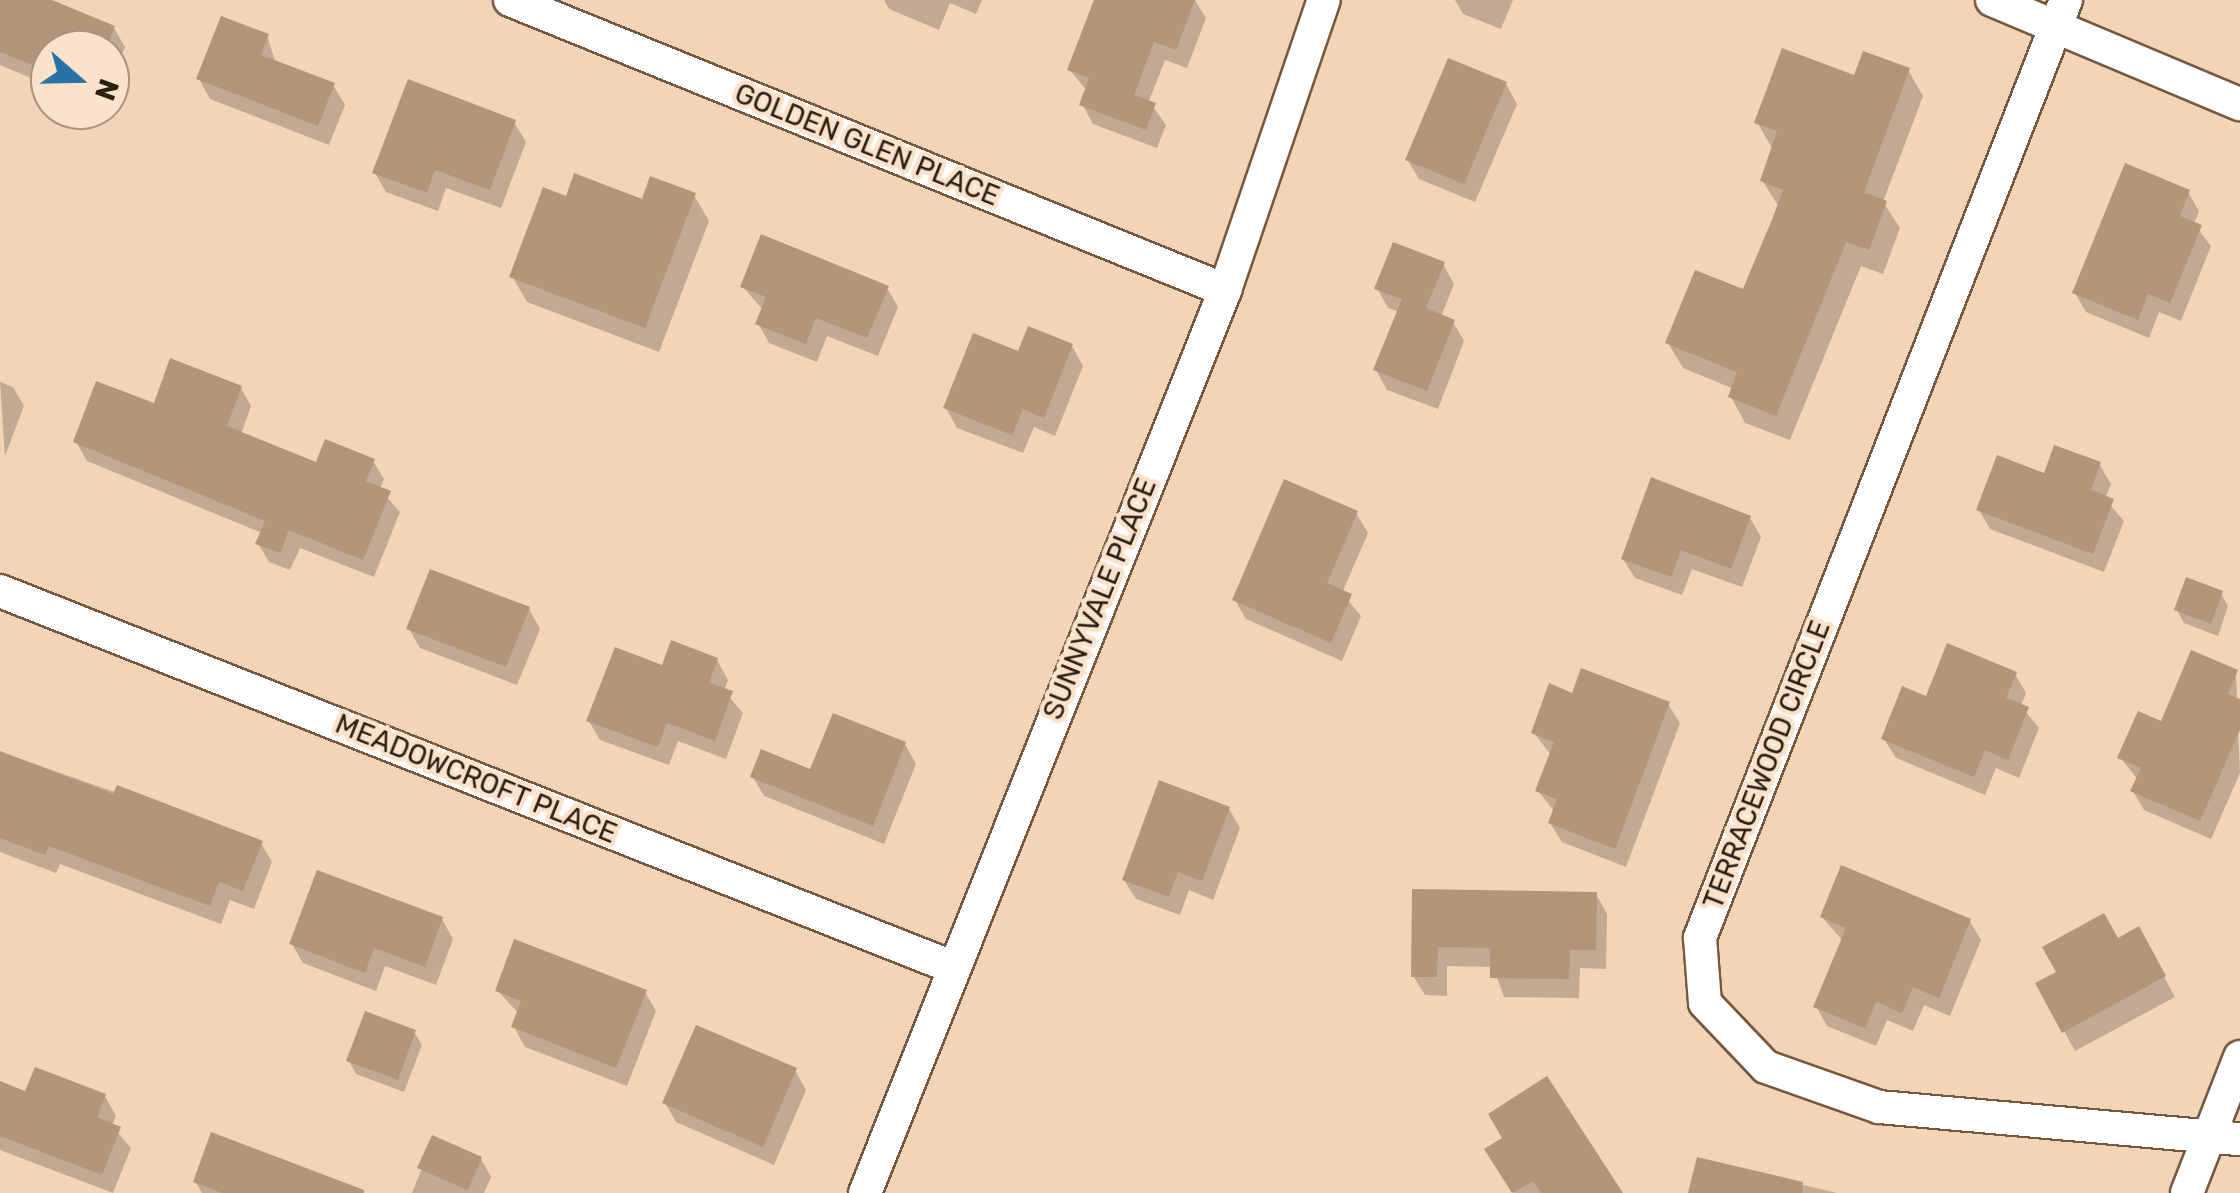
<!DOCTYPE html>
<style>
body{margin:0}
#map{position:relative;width:2240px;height:1193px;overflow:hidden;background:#f3d4b7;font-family:Rubik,sans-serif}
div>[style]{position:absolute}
.shadow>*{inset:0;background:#0003}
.building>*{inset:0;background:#b3957a}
.roads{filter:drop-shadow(2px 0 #745940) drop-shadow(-2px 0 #745940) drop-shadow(0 2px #745940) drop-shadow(0 -2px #745940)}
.street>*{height:32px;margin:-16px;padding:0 16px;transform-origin:16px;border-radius:16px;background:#fff}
span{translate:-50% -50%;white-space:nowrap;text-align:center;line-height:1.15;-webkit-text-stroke:9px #fbe2cb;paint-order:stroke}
.street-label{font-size:28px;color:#2a1f14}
.north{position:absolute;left:30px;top:30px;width:100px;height:100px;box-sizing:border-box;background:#fbe2cb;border:2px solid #a79482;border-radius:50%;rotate:110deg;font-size:28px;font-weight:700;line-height:40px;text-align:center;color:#2a1f14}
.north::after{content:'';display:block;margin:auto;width:35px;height:45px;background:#2a72a6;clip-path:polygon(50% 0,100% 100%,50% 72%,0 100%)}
</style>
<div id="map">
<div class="shadow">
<div style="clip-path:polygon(0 0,45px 0,114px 28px,125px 47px,110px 84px,110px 50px,50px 50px,50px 86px,0 65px)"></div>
<div style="clip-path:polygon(884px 0,982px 0,976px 14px,950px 3px,939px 30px,889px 9px)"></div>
<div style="clip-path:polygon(1096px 0,1195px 0,1206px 18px,1187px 68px,1165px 60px,1149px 101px,1166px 125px,1157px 148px,1093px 124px,1082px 104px,1087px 91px,1070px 70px)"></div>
<div style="clip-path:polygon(1455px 0,1513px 0,1501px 29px,1463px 14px)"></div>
<div style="clip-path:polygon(267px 36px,276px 63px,333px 85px,345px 105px,329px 145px,210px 99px,199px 79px)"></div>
<div style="clip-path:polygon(1908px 70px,1923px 96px,1883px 202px,1900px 228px,1883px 274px,1861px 266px,1790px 440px,1745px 423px,1731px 397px,1734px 389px,1683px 368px,1668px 343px,1744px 292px,1779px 207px,1762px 180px,1772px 148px,1757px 122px,1855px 78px)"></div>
<div style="clip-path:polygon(1506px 84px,1517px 104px,1475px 202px,1419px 179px,1407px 159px)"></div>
<div style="clip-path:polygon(514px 122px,526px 142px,501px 208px,446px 188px,438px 211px,386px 192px,375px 173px)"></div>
<div style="clip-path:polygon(2188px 192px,2199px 211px,2194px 224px,2211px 246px,2181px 321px,2159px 312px,2149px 338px,2086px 312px,2075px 293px)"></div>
<div style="clip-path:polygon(694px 195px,709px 221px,659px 352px,527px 302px,512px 276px,567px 199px,643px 202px)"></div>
<div style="clip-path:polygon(1443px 264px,1454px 284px,1441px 317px,1453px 322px,1464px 341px,1438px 409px,1387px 390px,1376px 370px,1399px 312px,1388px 308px,1377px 288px)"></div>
<div style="clip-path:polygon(743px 287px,887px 288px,898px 307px,878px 356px,827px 336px,817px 362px,769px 343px,758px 323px,763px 310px)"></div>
<div style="clip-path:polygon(1072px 346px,1083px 366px,1055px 436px,1034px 427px,1023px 453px,957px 428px,946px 408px,1019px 355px)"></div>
<div style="clip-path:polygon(0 382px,13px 387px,24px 406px,5px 456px)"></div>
<div style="clip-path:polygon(241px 388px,251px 406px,241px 435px,317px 465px,373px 461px,384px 479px,380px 489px,400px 512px,374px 577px,300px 548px,290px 570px,269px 562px,258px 543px,262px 533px,87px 461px,76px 442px,155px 406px)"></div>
<div style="clip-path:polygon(2099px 464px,2111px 484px,2105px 499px,2124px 521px,2104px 572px,1990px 529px,1979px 510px,2045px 476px)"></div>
<div style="clip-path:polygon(1356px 513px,1368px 533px,1342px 593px,1361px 616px,1342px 661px,1246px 619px,1235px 600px)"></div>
<div style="clip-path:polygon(1750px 518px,1761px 537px,1742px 587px,1692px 569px,1682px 595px,1635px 578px,1623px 559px)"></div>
<div style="clip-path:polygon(2221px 593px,2228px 606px,2218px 636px,2184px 623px,2177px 610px)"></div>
<div style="clip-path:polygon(529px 609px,540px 629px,517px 685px,420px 648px,409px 629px)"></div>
<div style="clip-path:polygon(717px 660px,728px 680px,724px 691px,743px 713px,726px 759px,678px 741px,669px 765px,600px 740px,589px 721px,663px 668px)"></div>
<div style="clip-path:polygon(2236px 672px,2240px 773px,2211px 839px,2144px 810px,2133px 791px,2138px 780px,2120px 757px)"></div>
<div style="clip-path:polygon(2015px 674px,2026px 693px,2021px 706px,2039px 728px,2019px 778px,1996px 768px,1985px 795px,1896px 758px,1884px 739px,1928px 699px)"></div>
<div style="clip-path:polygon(1573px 696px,1668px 704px,1680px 723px,1626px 867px,1562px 842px,1550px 823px,1555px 812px,1538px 791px,1551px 755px,1534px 733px)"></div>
<div style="clip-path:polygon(905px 744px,916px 764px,884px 844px,764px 796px,753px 777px,812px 772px)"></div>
<div style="clip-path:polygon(0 752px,261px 843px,272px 862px,254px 909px,230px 900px,221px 924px,60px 864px,56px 873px,0 852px)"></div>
<div style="clip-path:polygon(1229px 809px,1240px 828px,1213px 900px,1189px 890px,1180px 915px,1136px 899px,1124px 880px)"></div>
<div style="clip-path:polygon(1415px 891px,1596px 894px,1607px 914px,1606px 969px,1580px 968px,1579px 998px,1504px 997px,1493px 967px,1447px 966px,1447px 996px,1425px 995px,1413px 976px)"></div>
<div style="clip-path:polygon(1822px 917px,1969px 920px,1981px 940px,1950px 1016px,1924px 1005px,1913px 1031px,1887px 1020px,1876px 1046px,1827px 1026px,1816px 1006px,1843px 941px)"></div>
<div style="clip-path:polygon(442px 919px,453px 939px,436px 985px,385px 966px,376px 991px,303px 963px,292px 944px)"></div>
<div style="clip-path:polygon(2118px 941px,2149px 949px,2175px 997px,2075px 1051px,2038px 984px)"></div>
<div style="clip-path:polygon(498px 991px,645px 992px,656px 1011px,627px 1086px,525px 1047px,514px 1027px,519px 1014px)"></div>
<div style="clip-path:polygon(414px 1032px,422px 1045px,404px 1092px,356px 1074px,349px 1061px)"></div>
<div style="clip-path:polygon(795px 1070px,806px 1090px,774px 1165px,676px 1122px,665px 1103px)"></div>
<div style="clip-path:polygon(0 1095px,105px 1096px,116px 1116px,112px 1126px,131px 1148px,113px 1193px,0 1150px)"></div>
<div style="clip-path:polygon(434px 1138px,481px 1159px,491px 1177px,484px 1193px,412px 1193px)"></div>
<div style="clip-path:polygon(1699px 1160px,1837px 1193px,1691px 1193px)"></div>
<div style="clip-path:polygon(1498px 1169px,1620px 1193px,1514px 1193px)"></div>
<div style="clip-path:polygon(195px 1181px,335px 1193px,202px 1193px)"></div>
</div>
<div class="building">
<div style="clip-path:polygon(0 0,52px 0,115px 26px,106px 50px,50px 50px,50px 72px,0 52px)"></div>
<div style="clip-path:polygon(1094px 0,1195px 0,1176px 50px,1154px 42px,1134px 95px,1156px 103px,1146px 130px,1079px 105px,1089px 78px,1067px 70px)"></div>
<div style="clip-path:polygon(221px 16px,269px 34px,261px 55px,335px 83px,318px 126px,196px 79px)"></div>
<div style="clip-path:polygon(1782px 48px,1854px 75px,1863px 51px,1910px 68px,1864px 192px,1887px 201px,1869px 250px,1846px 242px,1776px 416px,1728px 397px,1737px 372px,1665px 343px,1695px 270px,1743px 289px,1773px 217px,1783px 190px,1760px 181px,1777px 131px,1754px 123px)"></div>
<div style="clip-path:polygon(1448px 58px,1507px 82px,1464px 184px,1405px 160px)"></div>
<div style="clip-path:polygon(408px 79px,516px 120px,490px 190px,435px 170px,427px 193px,372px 173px)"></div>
<div style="clip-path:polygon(2125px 163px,2190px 190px,2180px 216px,2202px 225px,2170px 303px,2148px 294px,2138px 320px,2072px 293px)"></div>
<div style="clip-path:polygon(574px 173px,642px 199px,650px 176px,696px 193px,645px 328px,509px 277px,543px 187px,566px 196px)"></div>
<div style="clip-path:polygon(761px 234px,889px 286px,867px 338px,816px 318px,806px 344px,755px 324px,766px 297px,740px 287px)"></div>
<div style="clip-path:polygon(1393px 242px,1445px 262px,1426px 308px,1455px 320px,1427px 391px,1373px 370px,1402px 299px,1374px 289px)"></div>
<div style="clip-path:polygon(1028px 326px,1073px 344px,1044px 418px,1023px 409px,1012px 435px,943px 408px,973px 333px,1018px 351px)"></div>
<div style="clip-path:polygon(170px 358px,242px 386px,227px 426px,316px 462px,325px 439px,375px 459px,366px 481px,391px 491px,363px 560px,289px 530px,280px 553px,255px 544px,265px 521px,73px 442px,96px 381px,154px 403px)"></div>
<div style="clip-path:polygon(2054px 445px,2101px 462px,2091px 490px,2114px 499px,2093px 554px,1976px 510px,1997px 455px,2044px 473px)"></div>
<div style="clip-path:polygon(1651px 477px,1751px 516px,1731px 569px,1681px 550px,1671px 577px,1621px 559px)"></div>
<div style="clip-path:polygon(1284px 479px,1358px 511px,1327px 583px,1352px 594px,1331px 643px,1232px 600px)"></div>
<div style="clip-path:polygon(430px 569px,530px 607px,506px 667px,406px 629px)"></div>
<div style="clip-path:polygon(2186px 577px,2223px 591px,2211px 624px,2174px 610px)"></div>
<div style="clip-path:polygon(671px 640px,718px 658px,709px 683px,733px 691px,715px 741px,667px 723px,658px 747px,586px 721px,615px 647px,662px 665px)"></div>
<div style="clip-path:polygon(1947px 643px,2017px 672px,2006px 698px,2029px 707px,2008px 760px,1985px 750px,1974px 777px,1881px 739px,1902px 686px,1926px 696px)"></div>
<div style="clip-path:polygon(2191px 650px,2238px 670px,2228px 694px,2240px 699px,2240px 730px,2200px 821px,2130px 791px,2141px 768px,2117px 758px,2138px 711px,2161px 721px)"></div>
<div style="clip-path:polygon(1581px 668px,1670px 702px,1615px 849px,1548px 823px,1557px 799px,1535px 791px,1554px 742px,1531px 733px,1549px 683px,1572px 693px)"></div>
<div style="clip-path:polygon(833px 713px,906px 742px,873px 826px,750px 777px,761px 749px,810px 769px)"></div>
<div style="clip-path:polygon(0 751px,113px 794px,117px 785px,263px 841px,243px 891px,219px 882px,210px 906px,49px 846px,45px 855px,0 838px)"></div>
<div style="clip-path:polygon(1159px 780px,1230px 807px,1202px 881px,1178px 872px,1169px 897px,1122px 880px)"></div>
<div style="clip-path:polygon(1841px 865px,1971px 919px,1939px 998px,1913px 987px,1902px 1013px,1876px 1002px,1865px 1028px,1813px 1007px,1846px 928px,1820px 917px)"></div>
<div style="clip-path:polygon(317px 870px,443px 917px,425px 967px,374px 948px,365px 973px,289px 944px)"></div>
<div style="clip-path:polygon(1412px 889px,1597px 892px,1596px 950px,1570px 950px,1569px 979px,1490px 978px,1490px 948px,1438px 947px,1437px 977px,1411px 977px)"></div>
<div style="clip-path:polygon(2104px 913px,2118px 938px,2139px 926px,2166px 976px,2062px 1033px,2035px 983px,2056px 972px,2042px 947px)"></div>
<div style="clip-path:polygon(514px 939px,647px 990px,616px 1068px,511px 1027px,521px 1001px,495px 991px)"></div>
<div style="clip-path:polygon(365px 1011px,416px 1030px,398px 1080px,346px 1061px)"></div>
<div style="clip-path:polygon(696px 1025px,797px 1068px,763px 1147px,662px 1103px)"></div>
<div style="clip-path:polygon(35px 1067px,106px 1094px,97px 1117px,121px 1127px,102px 1175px,0 1136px,0 1081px,25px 1091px)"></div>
<div style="clip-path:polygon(1547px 1076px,1623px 1193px,1541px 1193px,1533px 1181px,1512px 1193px,1484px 1149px,1502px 1138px,1488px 1114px)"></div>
<div style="clip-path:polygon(211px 1132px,364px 1190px,364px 1193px,222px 1193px,193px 1182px)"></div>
<div style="clip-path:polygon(432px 1135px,482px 1157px,468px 1190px,417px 1168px)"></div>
<div style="clip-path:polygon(1697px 1157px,1803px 1182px,1802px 1193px,1688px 1193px)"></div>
</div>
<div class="roads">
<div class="street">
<div style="left:510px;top:0;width:772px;rotate:22.08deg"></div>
<div style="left:1992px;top:0;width:269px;rotate:22.8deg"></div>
<div style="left:2066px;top:0;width:1007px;rotate:111.32deg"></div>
<div style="left:1700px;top:938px;width:65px;rotate:85.6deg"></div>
<div style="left:1705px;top:1003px;width:88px;rotate:46.4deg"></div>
<div style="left:1766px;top:1067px;width:120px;rotate:19.5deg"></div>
<div style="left:1879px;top:1107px;width:362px;rotate:5.1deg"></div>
<div style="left:0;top:591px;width:1024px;rotate:21.55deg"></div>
<div style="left:865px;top:1193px;width:972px;rotate:-68.26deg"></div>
<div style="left:1225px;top:290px;width:306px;rotate:-71.2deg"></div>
<div style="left:2187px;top:1193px;width:146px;rotate:-68.7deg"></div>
</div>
</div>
<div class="street-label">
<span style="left:867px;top:145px;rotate:22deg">GOLDEN GLEN PLACE</span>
<span style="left:1100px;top:599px;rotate:-68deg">SUNNYVALE PLACE</span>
<span style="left:1767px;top:765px;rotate:-69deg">TERRACEWOOD CIRCLE</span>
<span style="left:476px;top:779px;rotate:22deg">MEADOWCROFT PLACE</span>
</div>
<div class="north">N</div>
</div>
